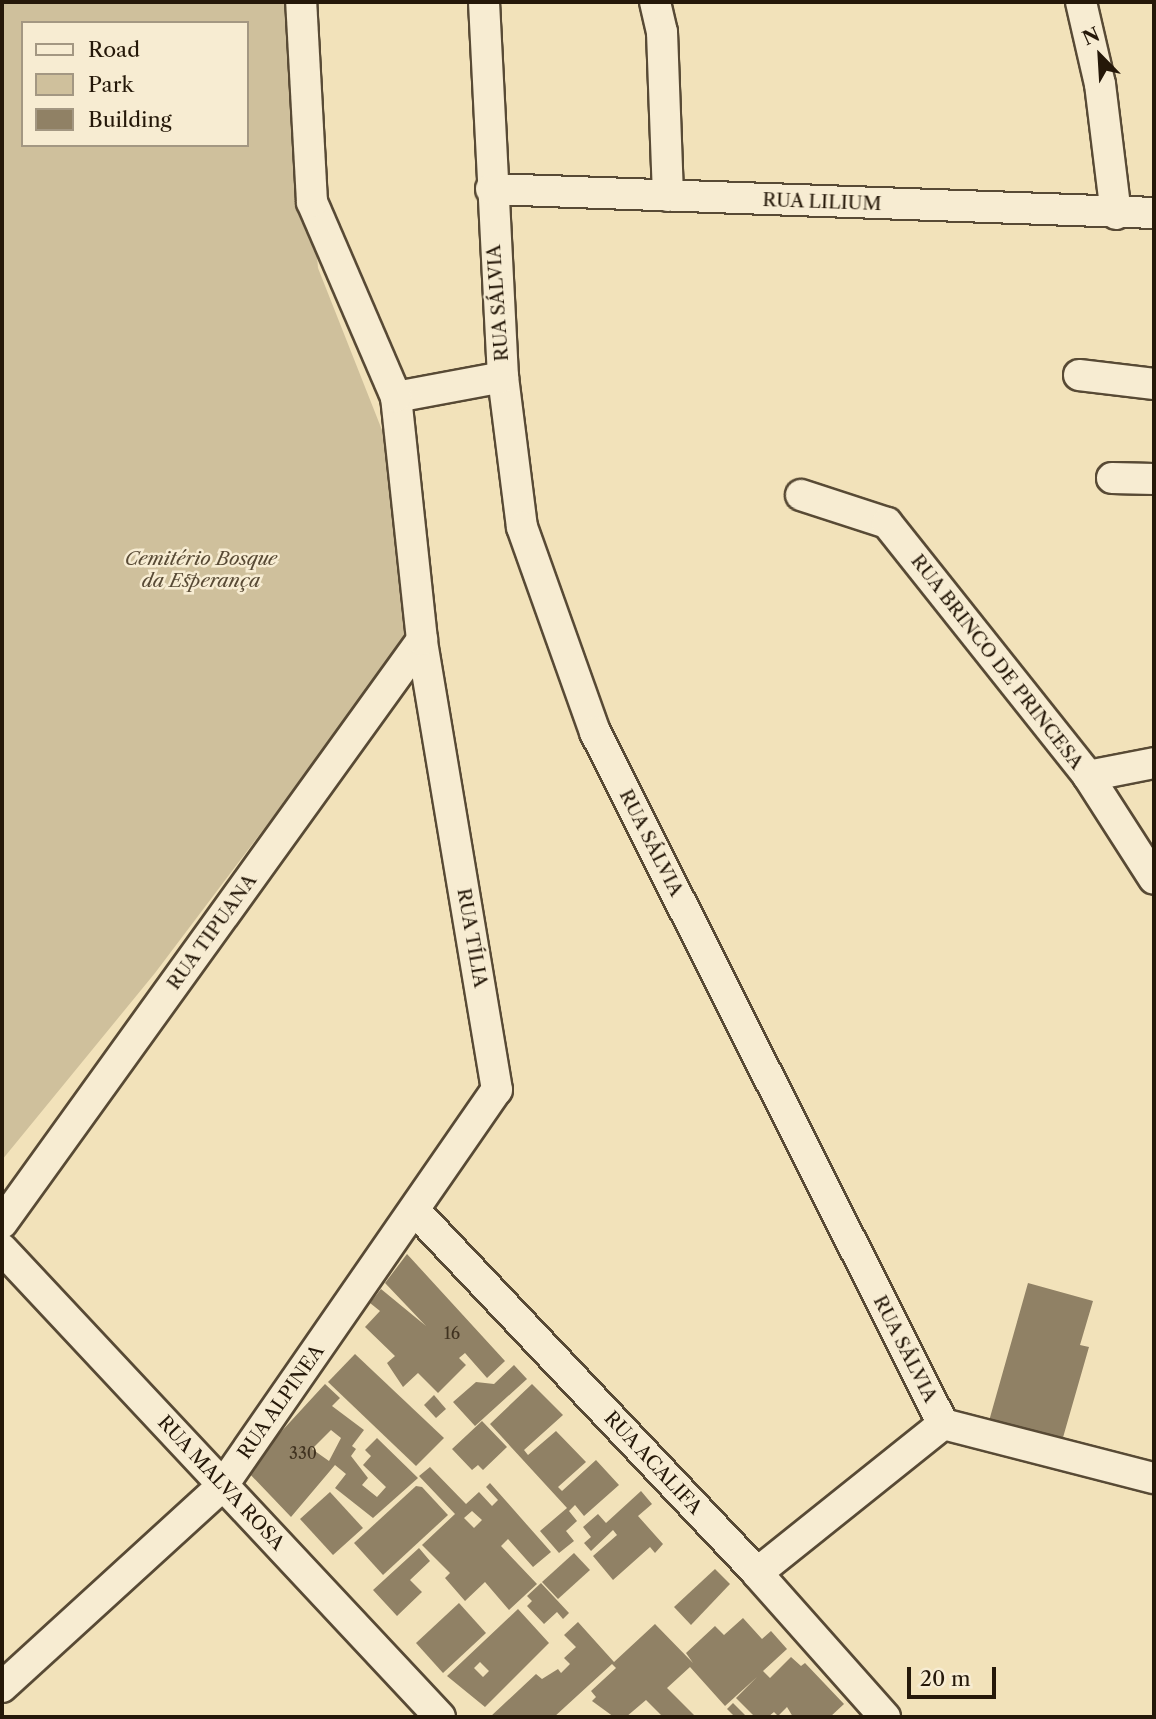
<!DOCTYPE html>
<meta charset="utf-8">
<style>
body{margin:0}
#map{position:relative;width:1156px;height:1719px;overflow:hidden;background:#f2e2ba;font-family:"Libre Caslon Text",serif}
div>[style]{position:absolute}
.green>*{inset:0;background:#cfc09c}
.building>*{inset:0;background:#908165}
.roads{filter:drop-shadow(2px 0 #584a35) drop-shadow(-2px 0 #584a35) drop-shadow(0 2px #584a35) drop-shadow(0 -2px #584a35)}
.minor>*{height:30px;margin:-15px;padding:0 15px;transform-origin:15px;border-radius:15px;background:#f7ecd2}
span{translate:-50% -50%;white-space:nowrap;text-align:center;line-height:1.15;-webkit-text-stroke:5px #f7ecd2;paint-order:stroke}
.number-label{font-size:16px;color:#403220}
.number-label span{-webkit-text-stroke-width:0}
.street-label{font-size:19px;color:#251809}
.park-label{font-size:19px;color:#584a35;font-style:italic}
.frame{position:absolute;inset:0;border:4px solid #251809;pointer-events:none}
.legend{position:absolute;left:21px;top:21px;width:228px;height:126px;box-sizing:border-box;background:#f7ecd2;border:2px solid #a39782;margin:0;padding:9px 12px;list-style:none;font-size:21px;color:#251809}
.legend li{display:flex;align-items:center;gap:14px;height:35px}
.legend b{width:35px;border:2px solid #a39782}
.north{position:absolute;left:1065px;top:21px;width:70px;height:70px;-webkit-text-stroke:5px #f7ecd2;paint-order:stroke;rotate:336deg;font-size:19px;font-weight:700;line-height:28px;text-align:center;color:#251809}
.north::after{content:'';display:block;margin:auto;width:24px;height:32px;background:#251809;clip-path:polygon(50% 0,100% 100%,50% 72%,0 100%)}
.scale{position:absolute;left:907px;top:1667px;width:89px;height:32px;box-sizing:border-box;border:4px solid #251809;border-top:0;padding-left:9px;font-size:21px;line-height:24px;white-space:nowrap;color:#251809;-webkit-text-stroke:5px #f7ecd2;paint-order:stroke}
</style>
<div id="map">
<div class="green">
<div style="clip-path:polygon(evenodd,2px 2px,297px 2px,318px 268px,395px 463px,405px 642px,155px 973px,2px 1160px,2px 2px,23px 23px,247px 23px,247px 145px,23px 145px,23px 23px)"></div>
</div>
<div class="building">
<div style="clip-path:polygon(407px 1254px,505px 1361px,487px 1378px,465px 1353px,459px 1358px,466px 1365px,438px 1393px,418px 1373px,403px 1387px,387px 1363px,395px 1356px,365px 1327px,380px 1311px,370px 1303px,381px 1289px,426px 1326px,385px 1283px)"></div>
<div style="clip-path:polygon(1028px 1283px,1093px 1301px,1080px 1345px,1089px 1347px,1062px 1441px,989px 1421px)"></div>
<div style="clip-path:polygon(355px 1354px,444px 1438px,416px 1466px,328px 1382px)"></div>
<div style="clip-path:polygon(514px 1365px,527px 1379px,475px 1426px,453px 1402px,476px 1382px,494px 1384px)"></div>
<div style="clip-path:polygon(evenodd,325px 1384px,340px 1398px,332px 1406px,364px 1430px,352px 1446px,356px 1449px,351px 1456px,368px 1478px,362px 1485px,377px 1497px,386px 1487px,363px 1465px,371px 1456px,365px 1450px,377px 1438px,418px 1478px,373px 1518px,335px 1488px,346px 1474px,335px 1465px,291px 1517px,246px 1470px,325px 1384px,331px 1430px,341px 1438px,329px 1461px,312px 1449px,331px 1430px)"></div>
<div style="clip-path:polygon(532px 1384px,563px 1415px,524px 1450px,528px 1455px,556px 1431px,586px 1462px,558px 1487px,562px 1491px,596px 1460px,619px 1485px,584px 1516px,575px 1505px,569px 1511px,577px 1521px,566px 1531px,574px 1541px,559px 1553px,540px 1531px,567px 1508px,490px 1424px)"></div>
<div style="clip-path:polygon(434px 1395px,446px 1409px,436px 1418px,424px 1405px)"></div>
<div style="clip-path:polygon(482px 1421px,507px 1447px,483px 1470px,478px 1465px,472px 1470px,452px 1449px)"></div>
<div style="clip-path:polygon(evenodd,430px 1467px,466px 1504px,479px 1492px,492px 1506px,498px 1500px,486px 1487px,490px 1483px,551px 1552px,533px 1567px,508px 1539px,501px 1546px,537px 1584px,509px 1610px,485px 1582px,465px 1601px,445px 1578px,450px 1573px,422px 1545px,455px 1514px,419px 1476px,430px 1467px,472px 1511px,482px 1520px,474px 1528px,464px 1518px,472px 1511px)"></div>
<div style="clip-path:polygon(416px 1486px,422px 1487px,448px 1515px,383px 1575px,354px 1543px)"></div>
<div style="clip-path:polygon(641px 1491px,652px 1504px,638px 1516px,663px 1544px,655px 1553px,650px 1547px,613px 1580px,593px 1556px,617px 1535px,613px 1530px,591px 1551px,584px 1543px,591px 1537px,583px 1527px,598px 1514px,606px 1523px)"></div>
<div style="clip-path:polygon(330px 1492px,363px 1528px,333px 1555px,300px 1519px)"></div>
<div style="clip-path:polygon(419px 1548px,430px 1561px,410px 1580px,422px 1592px,397px 1616px,373px 1590px)"></div>
<div style="clip-path:polygon(574px 1553px,590px 1570px,558px 1599px,542px 1582px)"></div>
<div style="clip-path:polygon(715px 1569px,730px 1584px,691px 1625px,674px 1607px)"></div>
<div style="clip-path:polygon(541px 1583px,569px 1613px,563px 1619px,557px 1612px,544px 1624px,527px 1606px,532px 1601px,527px 1596px)"></div>
<div style="clip-path:polygon(459px 1603px,486px 1633px,443px 1673px,416px 1643px)"></div>
<div style="clip-path:polygon(evenodd,518px 1609px,549px 1643px,485px 1707px,447px 1676px,518px 1609px,480px 1662px,489px 1671px,483px 1677px,474px 1668px,480px 1662px)"></div>
<div style="clip-path:polygon(743px 1618px,762px 1639px,771px 1631px,787px 1649px,763px 1671px,770px 1678px,791px 1657px,801px 1666px,805px 1663px,844px 1704px,830px 1717px,793px 1717px,787px 1707px,778px 1716px,774px 1712px,768px 1717px,755px 1717px,736px 1698px,757px 1677px,725px 1706px,690px 1667px,667px 1688px,696px 1717px,663px 1717px,646px 1700px,626px 1717px,614px 1717px,592px 1701px,596px 1697px,591px 1691px,616px 1668px,612px 1664px,554px 1717px,490px 1717px,536px 1674px,542px 1679px,558px 1669px,561px 1673px,570px 1664px,564px 1658px,576px 1647px,564px 1635px,578px 1622px,614px 1662px,655px 1624px,693px 1663px,686px 1653px,715px 1626px,724px 1635px)"></div>
<div style="clip-path:polygon(733px 1703px,747px 1717px,735px 1717px,727px 1709px)"></div>
</div>
<div class="roads">
<div class="minor">
<div style="left:484px;top:2px;width:375px;rotate:87.1deg"></div>
<div style="left:503px;top:377px;width:151px;rotate:82.8deg"></div>
<div style="left:522px;top:527px;width:218px;rotate:70.4deg"></div>
<div style="left:595px;top:732px;width:775px;rotate:63.3deg"></div>
<div style="left:943px;top:1424px;width:218px;rotate:14.4deg"></div>
<div style="left:655px;top:2px;width:31px;rotate:77deg"></div>
<div style="left:662px;top:32px;width:164px;rotate:87.9deg"></div>
<div style="left:1081px;top:2px;width:84px;rotate:77deg"></div>
<div style="left:1100px;top:84px;width:131px;rotate:83deg"></div>
<div style="left:491px;top:189px;width:663px;rotate:2.07deg"></div>
<div style="left:1079px;top:375px;width:76px;rotate:6.8deg"></div>
<div style="left:396px;top:397px;width:109px;rotate:-10.6deg"></div>
<div style="left:1112px;top:478px;width:42px;rotate:1.4deg"></div>
<div style="left:801px;top:495px;width:90px;rotate:18deg"></div>
<div style="left:887px;top:523px;width:323px;rotate:51.5deg"></div>
<div style="left:1088px;top:776px;width:122px;rotate:57.3deg"></div>
<div style="left:1088px;top:776px;width:67px;rotate:-11.1deg"></div>
<div style="left:416px;top:1212px;width:497px;rotate:46.6deg"></div>
<div style="left:757px;top:1573px;width:193px;rotate:48.4deg"></div>
<div style="left:2px;top:1223px;width:719px;rotate:-54.23deg"></div>
<div style="left:2px;top:1249px;width:641px;rotate:46.9deg"></div>
<div style="left:757px;top:1573px;width:238px;rotate:-38.7deg"></div>
<div style="left:2px;top:1687px;width:299px;rotate:-42.4deg"></div>
<div style="left:223px;top:1485px;width:481px;rotate:-55.3deg"></div>
<div style="left:497px;top:1090px;width:456px;rotate:-99.5deg"></div>
<div style="left:422px;top:640px;width:244px;rotate:-96.1deg"></div>
<div style="left:396px;top:397px;width:212px;rotate:-113.3deg"></div>
<div style="left:312px;top:202px;width:200px;rotate:-93.1deg"></div>
</div>
</div>
<div class="number-label">
<span style="left:452px;top:1333px">16</span>
<span style="left:303px;top:1453px">330</span>
</div>
<div class="street-label">
<span style="left:822px;top:202px;rotate:2deg">RUA LILIUM</span>
<span style="left:498px;top:303px;rotate:-94deg">RUA SÁLVIA</span>
<span style="left:997px;top:662px;rotate:52deg">RUA BRINCO DE PRINCESA</span>
<span style="left:651px;top:843px;rotate:63deg">RUA SÁLVIA</span>
<span style="left:212px;top:932px;rotate:-54deg">RUA TIPUANA</span>
<span style="left:472px;top:938px;rotate:80deg">RUA TÍLIA</span>
<span style="left:905px;top:1349px;rotate:63deg">RUA SÁLVIA</span>
<span style="left:281px;top:1402px;rotate:-55deg">RUA ALPINEA</span>
<span style="left:653px;top:1463px;rotate:47deg">RUA ACALIFA</span>
<span style="left:221px;top:1483px;rotate:47deg">RUA MALVA ROSA</span>
</div>
<div class="park-label">
<span style="left:201px;top:570px">Cemitério Bosque<br>da Esperança</span>
</div>
<div class="frame"></div>
<ul class="legend">
<li><b style="height:9px;background:#f7ecd2"></b>Road</li>
<li><b style="height:19px;background:#cfc09c"></b>Park</li>
<li><b style="height:19px;background:#908165"></b>Building</li>
</ul>
<div class="north">N</div>
<div class="scale">20 m</div>
</div>
